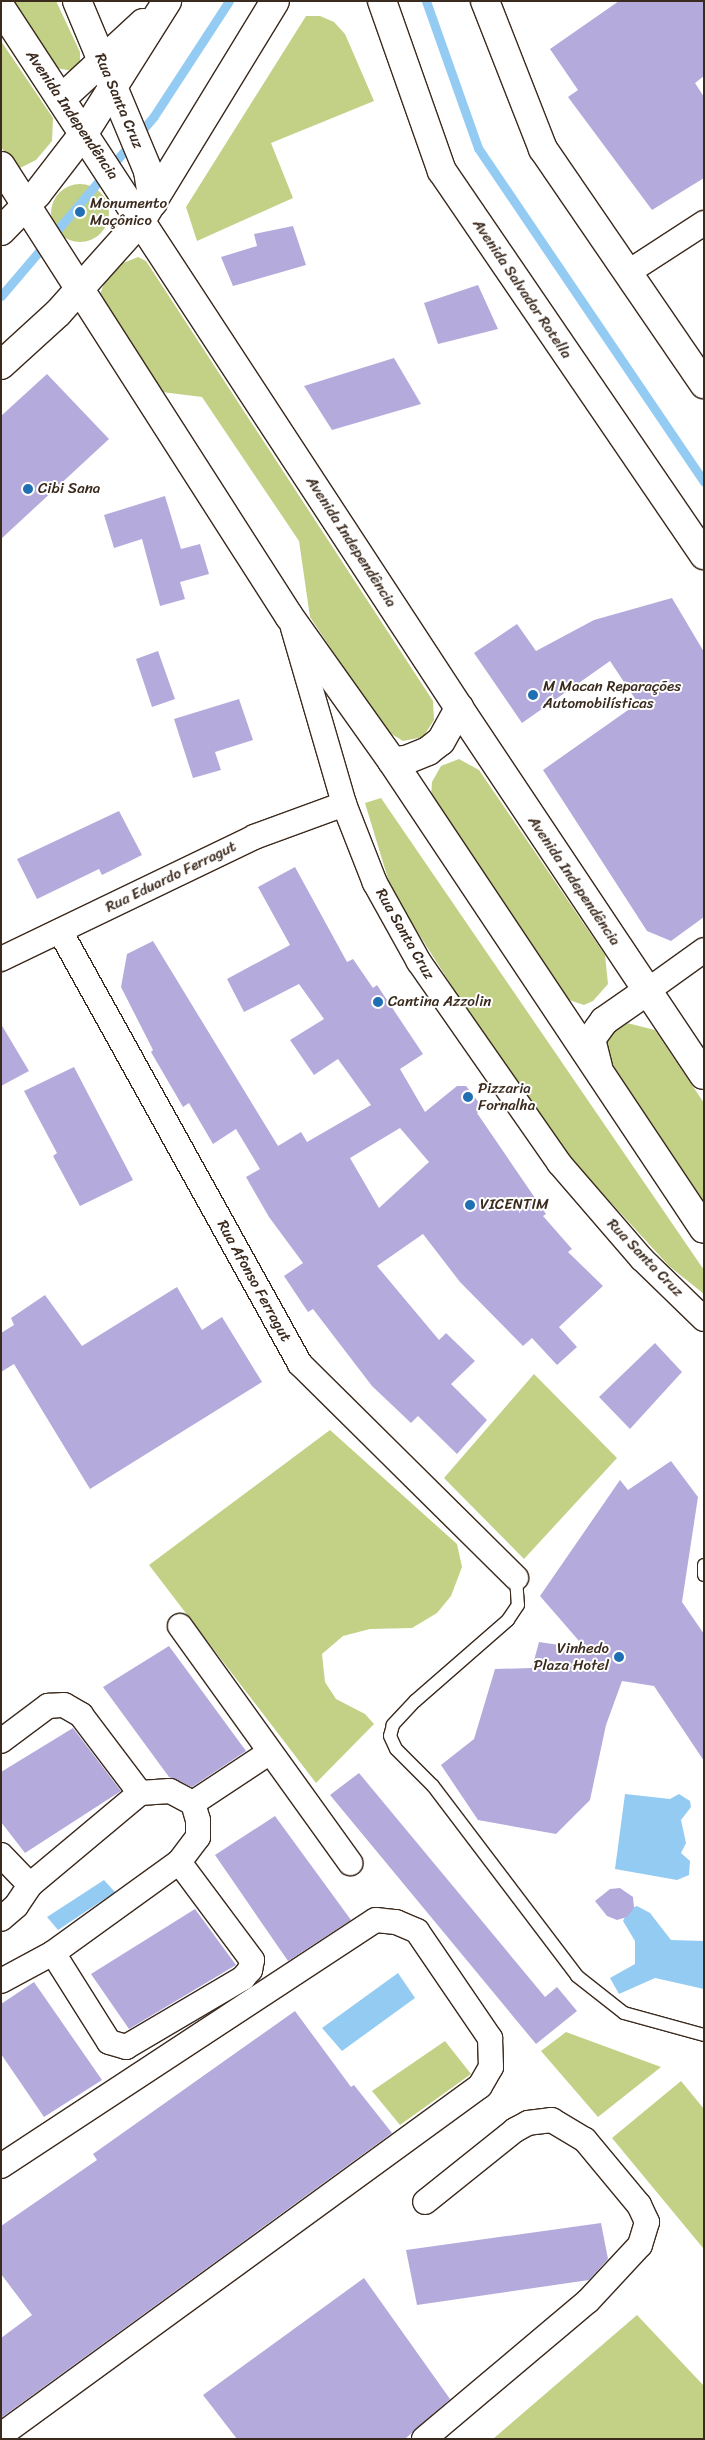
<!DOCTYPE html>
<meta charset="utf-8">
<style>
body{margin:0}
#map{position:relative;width:705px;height:2440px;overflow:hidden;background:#fff;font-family:Sriracha,sans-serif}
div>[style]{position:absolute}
.green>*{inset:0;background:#c2d185}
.round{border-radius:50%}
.water>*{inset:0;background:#94cbf3}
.stream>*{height:9px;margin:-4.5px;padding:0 4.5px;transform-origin:4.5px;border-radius:4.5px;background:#94cbf3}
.building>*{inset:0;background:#b4abdc}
.roads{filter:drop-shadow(1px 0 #3b2a1e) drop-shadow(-1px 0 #3b2a1e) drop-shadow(0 1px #3b2a1e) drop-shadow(0 -1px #3b2a1e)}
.service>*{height:12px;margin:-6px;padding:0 6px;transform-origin:6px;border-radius:6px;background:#fff}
.minor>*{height:24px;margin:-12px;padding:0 12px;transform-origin:12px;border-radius:12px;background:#fff}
.tertiary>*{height:28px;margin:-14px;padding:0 14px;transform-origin:14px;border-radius:14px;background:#fff}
.secondary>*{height:28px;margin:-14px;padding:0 14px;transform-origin:14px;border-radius:14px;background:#fff}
.primary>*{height:28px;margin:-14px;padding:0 14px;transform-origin:14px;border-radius:14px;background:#fff}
.dots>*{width:14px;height:14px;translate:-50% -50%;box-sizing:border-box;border:2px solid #fff;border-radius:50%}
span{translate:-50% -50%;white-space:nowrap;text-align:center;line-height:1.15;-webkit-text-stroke:4px #fff;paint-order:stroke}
.street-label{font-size:15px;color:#3b2a1e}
.poi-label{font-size:15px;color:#3b2a1e}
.left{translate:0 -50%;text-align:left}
.right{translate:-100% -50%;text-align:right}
.frame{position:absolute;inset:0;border:2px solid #3b2a1e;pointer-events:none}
</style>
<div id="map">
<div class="green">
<div style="clip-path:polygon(6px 1px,56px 1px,80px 52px,80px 67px,73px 71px,56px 68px)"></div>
<div style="clip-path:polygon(306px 16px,320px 16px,334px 22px,345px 34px,374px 101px,271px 143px,293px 198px,197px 241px,186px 207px)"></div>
<div style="clip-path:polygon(1px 41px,53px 118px,52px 141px,36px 160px,20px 168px,13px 165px,1px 147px)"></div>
<div class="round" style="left:51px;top:184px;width:58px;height:58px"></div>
<div style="clip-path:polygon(138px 257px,146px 261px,433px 701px,434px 720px,423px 737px,403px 741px,385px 730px,310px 617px,299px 541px,202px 397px,162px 392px,104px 308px,99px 297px,105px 281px,123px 263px)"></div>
<div style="clip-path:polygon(459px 759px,479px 770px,605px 955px,608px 984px,593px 1001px,584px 1005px,563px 998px,431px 797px,432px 782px,441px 766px)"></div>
<div style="clip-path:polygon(381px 798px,704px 1270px,704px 1294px,669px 1266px,561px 1148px,478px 1027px,392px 892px,365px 803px)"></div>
<div style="clip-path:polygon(627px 1023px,655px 1030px,704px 1103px,704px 1207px,608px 1061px,606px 1044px,610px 1034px)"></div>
<div style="clip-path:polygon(534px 1374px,617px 1458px,524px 1559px,444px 1478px)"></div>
<div style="clip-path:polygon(330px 1430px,457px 1544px,462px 1567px,451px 1596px,437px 1613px,412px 1628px,370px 1629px,343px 1636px,322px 1654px,325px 1682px,336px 1699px,365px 1714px,374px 1724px,316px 1783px,149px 1565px)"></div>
<div style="clip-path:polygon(566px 2032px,661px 2067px,598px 2117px,541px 2051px)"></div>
<div style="clip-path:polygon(445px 2041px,471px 2074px,400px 2125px,372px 2091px)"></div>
<div style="clip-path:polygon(681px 2081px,704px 2109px,703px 2248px,612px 2138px)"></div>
<div style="clip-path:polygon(637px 2315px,704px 2386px,704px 2439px,493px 2439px)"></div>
</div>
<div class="water">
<div style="clip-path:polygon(625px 1794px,670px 1799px,679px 1794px,690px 1801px,691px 1807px,681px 1820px,686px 1843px,681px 1853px,690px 1861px,689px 1875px,677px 1880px,615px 1869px)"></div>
<div style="clip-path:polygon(104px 1880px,115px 1892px,58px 1930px,47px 1917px)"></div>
<div style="clip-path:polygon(637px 1906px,650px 1913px,671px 1940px,704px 1941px,704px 1989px,655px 1978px,619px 1994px,610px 1978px,635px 1964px,635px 1941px,623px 1921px,628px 1910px)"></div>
<div style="clip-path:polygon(398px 1973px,415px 1998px,342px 2051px,322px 2028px)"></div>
</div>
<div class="stream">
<div style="left:426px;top:1px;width:156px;rotate:70.5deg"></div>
<div style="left:478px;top:148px;width:403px;rotate:55.9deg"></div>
<div style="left:1px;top:296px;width:236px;rotate:-49.6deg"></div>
<div style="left:154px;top:116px;width:137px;rotate:-56.9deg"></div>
</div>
<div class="building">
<div style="clip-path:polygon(619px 1px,704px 1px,704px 76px,695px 83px,704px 97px,704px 178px,652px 210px,568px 97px,578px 90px,550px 49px)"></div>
<div style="clip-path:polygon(293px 226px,306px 265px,233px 286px,221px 257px,257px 246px,254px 234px)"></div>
<div style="clip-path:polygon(478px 285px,498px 329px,438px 344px,424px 303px)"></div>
<div style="clip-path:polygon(394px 358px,421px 404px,332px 430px,304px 386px)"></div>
<div style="clip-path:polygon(47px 374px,109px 439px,1px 539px,1px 416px)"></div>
<div style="clip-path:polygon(165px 496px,181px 549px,200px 544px,209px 574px,180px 582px,185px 599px,160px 606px,142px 539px,114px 548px,104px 515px)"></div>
<div style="clip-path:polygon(672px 598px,704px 652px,704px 917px,671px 941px,647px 931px,543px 770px,638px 703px,610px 661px,522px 723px,474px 653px,517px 624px,536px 651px,594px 620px)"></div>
<div style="clip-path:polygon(158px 651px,175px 699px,152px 707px,136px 659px)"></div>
<div style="clip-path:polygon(239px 699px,253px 740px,215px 752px,221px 770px,193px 778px,174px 719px)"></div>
<div style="clip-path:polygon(119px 811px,142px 855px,102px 875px,99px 869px,37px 899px,17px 859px)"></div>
<div style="clip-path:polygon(evenodd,295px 867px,347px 962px,353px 959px,373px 988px,377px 985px,423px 1054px,400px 1069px,425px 1112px,457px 1086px,466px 1086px,483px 1108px,477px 1113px,546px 1214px,543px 1216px,572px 1249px,568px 1252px,603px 1286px,559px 1327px,577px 1347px,557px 1365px,532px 1338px,523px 1346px,460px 1282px,423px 1234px,377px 1266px,439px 1340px,446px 1333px,475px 1361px,451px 1384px,487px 1420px,457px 1454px,418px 1416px,411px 1423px,372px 1386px,313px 1309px,308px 1312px,284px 1276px,303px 1263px,269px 1217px,246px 1177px,260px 1169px,236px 1129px,213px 1144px,189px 1103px,183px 1107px,151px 1052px,153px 1050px,121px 987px,127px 954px,153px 941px,278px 1146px,301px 1132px,307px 1142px,371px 1105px,338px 1059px,314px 1075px,290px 1040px,324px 1019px,299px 984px,244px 1012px,227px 979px,290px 945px,258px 887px,295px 867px,400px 1128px,429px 1162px,379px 1208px,350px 1158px,400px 1128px)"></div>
<div style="clip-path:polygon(1px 1024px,29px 1071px,1px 1086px)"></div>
<div style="clip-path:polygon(74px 1067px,133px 1180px,80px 1206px,53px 1156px,57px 1153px,24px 1091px)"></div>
<div style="clip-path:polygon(177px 1287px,202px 1330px,222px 1317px,262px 1382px,90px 1489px,14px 1364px,1px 1372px,1px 1333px,14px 1325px,11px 1318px,45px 1295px,82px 1346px)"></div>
<div style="clip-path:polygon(655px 1343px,682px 1372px,630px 1429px,599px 1397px)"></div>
<div style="clip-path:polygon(671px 1461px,698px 1497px,682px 1602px,704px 1634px,704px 1761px,654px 1686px,622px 1681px,606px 1725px,590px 1800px,556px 1834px,478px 1820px,441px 1765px,474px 1739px,495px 1669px,532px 1668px,539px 1642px,586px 1649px,540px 1596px,620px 1480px,628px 1490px)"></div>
<div style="clip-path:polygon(169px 1646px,246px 1751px,192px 1787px,169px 1777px,103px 1687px)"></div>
<div style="clip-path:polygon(73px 1728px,121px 1791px,25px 1853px,1px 1822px,1px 1772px)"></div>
<div style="clip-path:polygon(359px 1773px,545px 1997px,557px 1987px,577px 2011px,536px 2044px,330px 1795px)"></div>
<div style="clip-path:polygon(275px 1816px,351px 1920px,288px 1961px,215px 1855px)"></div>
<div style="clip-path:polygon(620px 1888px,633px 1897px,634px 1908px,627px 1917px,617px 1920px,607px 1916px,595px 1901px,610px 1889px)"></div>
<div style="clip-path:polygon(195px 1909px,236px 1965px,129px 2029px,91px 1974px)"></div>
<div style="clip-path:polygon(34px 1982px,102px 2080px,44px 2117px,1px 2054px,1px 2004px)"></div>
<div style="clip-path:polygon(295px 2011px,351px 2087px,354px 2085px,392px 2133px,1px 2418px,1px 2338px,32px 2315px,1px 2274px,1px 2226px,97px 2160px,93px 2154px)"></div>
<div style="clip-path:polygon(601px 2223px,608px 2259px,589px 2280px,417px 2305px,406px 2250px)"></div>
<div style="clip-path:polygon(364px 2278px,450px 2399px,405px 2439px,237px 2439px,203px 2395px)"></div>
</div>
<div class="roads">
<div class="service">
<div style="left:704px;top:1565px;width:10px;rotate:90deg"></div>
<div style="left:516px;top:1578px;width:27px;rotate:86deg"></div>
<div style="left:518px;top:1605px;width:18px;rotate:124deg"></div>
<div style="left:508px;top:1620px;width:123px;rotate:138.9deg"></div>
<div style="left:415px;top:1701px;width:33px;rotate:133deg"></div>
<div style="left:393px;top:1725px;width:11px;rotate:105deg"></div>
<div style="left:390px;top:1736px;width:14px;rotate:65deg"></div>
<div style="left:396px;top:1749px;width:52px;rotate:45deg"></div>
<div style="left:433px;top:1786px;width:238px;rotate:52.8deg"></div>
<div style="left:577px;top:1976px;width:60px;rotate:38.2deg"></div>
<div style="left:624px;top:2013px;width:83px;rotate:15.4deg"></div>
</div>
<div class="minor">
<div style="left:627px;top:273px;width:92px;rotate:-33deg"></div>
<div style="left:293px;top:628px;width:183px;rotate:73.8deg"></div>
<div style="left:344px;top:804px;width:85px;rotate:68.6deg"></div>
<div style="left:375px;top:883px;width:90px;rotate:60.9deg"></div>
<div style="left:419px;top:962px;width:245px;rotate:55.1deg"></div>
<div style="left:559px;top:1163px;width:127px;rotate:49.2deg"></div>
<div style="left:642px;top:1259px;width:86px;rotate:44.1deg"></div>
<div style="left:60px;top:931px;width:495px;rotate:61deg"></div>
<div style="left:300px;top:1364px;width:304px;rotate:44.7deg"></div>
<div style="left:1px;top:959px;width:281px;rotate:-25.7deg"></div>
<div style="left:254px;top:837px;width:96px;rotate:-20.1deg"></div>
<div style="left:647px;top:991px;width:70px;rotate:-35.7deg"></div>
<div style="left:180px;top:1626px;width:292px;rotate:54.3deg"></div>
<div style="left:1px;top:1741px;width:59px;rotate:-36.7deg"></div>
<div style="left:48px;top:1706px;width:16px;rotate:-4deg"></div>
<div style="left:64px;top:1705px;width:20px;rotate:30deg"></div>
<div style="left:81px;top:1715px;width:98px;rotate:52.9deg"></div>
<div style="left:193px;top:1803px;width:92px;rotate:-33.5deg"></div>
<div style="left:1px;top:1855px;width:42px;rotate:46deg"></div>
<div style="left:1px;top:1919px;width:20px;rotate:-41deg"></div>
<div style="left:16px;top:1906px;width:25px;rotate:-56deg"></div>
<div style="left:30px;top:1885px;width:143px;rotate:-39.9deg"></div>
<div style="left:140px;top:1793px;width:30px;rotate:-4deg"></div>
<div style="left:170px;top:1791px;width:26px;rotate:28deg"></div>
<div style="left:193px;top:1803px;width:18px;rotate:74deg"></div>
<div style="left:198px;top:1820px;width:17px;rotate:90deg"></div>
<div style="left:198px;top:1837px;width:31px;rotate:127deg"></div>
<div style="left:179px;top:1862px;width:155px;rotate:144.2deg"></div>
<div style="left:53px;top:1953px;width:59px;rotate:151.7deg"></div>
<div style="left:53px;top:1953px;width:105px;rotate:57.8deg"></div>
<div style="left:109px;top:2042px;width:18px;rotate:16deg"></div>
<div style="left:126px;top:2047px;width:136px;rotate:-30.5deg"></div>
<div style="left:243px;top:1978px;width:11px;rotate:-49deg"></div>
<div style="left:250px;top:1970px;width:10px;rotate:-79deg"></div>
<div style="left:252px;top:1960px;width:122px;rotate:-126.7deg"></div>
<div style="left:1px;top:2166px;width:448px;rotate:-33.3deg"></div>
<div style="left:376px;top:1920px;width:20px;rotate:6deg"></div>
<div style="left:396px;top:1922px;width:23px;rotate:23deg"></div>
<div style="left:417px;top:1931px;width:130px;rotate:55.7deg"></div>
<div style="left:490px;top:2038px;width:29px;rotate:88deg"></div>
<div style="left:491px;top:2067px;width:22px;rotate:120deg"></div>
<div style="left:480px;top:2086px;width:593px;rotate:143.92deg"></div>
<div style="left:424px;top:2439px;width:214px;rotate:-40.1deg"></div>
<div style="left:588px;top:2301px;width:76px;rotate:-47.1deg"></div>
<div style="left:640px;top:2245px;width:24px;rotate:-73deg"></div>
<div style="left:647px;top:2222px;width:19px;rotate:-115deg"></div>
<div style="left:639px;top:2205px;width:85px;rotate:-129.7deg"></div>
<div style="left:585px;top:2140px;width:39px;rotate:-149deg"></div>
<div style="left:552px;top:2120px;width:24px;rotate:173deg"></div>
<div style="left:528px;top:2123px;width:15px;rotate:152deg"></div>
<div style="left:515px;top:2130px;width:115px;rotate:141.3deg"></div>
</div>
<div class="tertiary">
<div style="left:77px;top:1px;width:184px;rotate:67.3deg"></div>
<div style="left:148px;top:171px;width:32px;rotate:81deg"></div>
<div style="left:382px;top:1px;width:180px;rotate:70.6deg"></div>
<div style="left:442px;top:171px;width:465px;rotate:55.7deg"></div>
<div style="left:485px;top:1px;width:159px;rotate:68.6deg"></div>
<div style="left:543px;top:149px;width:285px;rotate:55.6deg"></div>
</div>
<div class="secondary">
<div style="left:61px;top:99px;width:112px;rotate:-42.8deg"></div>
<div style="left:1px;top:231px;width:52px;rotate:-45.8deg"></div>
<div style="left:37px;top:194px;width:77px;rotate:-52.4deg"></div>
<div style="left:84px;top:133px;width:156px;rotate:-57.8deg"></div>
<div style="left:1px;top:365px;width:77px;rotate:-42.4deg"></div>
<div style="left:58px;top:313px;width:126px;rotate:-48.2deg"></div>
<div style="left:142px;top:219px;width:255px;rotate:-58.6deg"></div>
</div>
<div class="primary">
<div style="left:1px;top:8px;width:837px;rotate:56.8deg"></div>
<div style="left:459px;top:708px;width:441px;rotate:56.3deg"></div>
<div style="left:1px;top:166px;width:534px;rotate:57.38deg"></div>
<div style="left:289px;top:616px;width:178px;rotate:54.6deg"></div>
<div style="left:392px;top:761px;width:562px;rotate:56.31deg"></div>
<div style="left:392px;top:761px;width:14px;rotate:-4deg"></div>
<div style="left:406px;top:760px;width:24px;rotate:-22deg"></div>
<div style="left:428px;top:751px;width:16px;rotate:-38deg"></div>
<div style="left:441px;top:741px;width:38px;rotate:-61deg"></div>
<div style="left:598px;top:1067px;width:29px;rotate:-104deg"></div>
<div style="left:591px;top:1039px;width:22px;rotate:-54deg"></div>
<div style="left:604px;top:1021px;width:52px;rotate:-34.9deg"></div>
</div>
</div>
<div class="dots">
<div style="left:80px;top:212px;background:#1f6fb2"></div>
<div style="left:28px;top:489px;background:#1f6fb2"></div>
<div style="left:533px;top:695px;background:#1f6fb2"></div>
<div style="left:378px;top:1002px;background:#1f6fb2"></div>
<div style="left:468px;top:1097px;background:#1f6fb2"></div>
<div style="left:470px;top:1205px;background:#1f6fb2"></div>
<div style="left:619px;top:1657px;background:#1f6fb2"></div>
</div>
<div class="street-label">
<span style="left:119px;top:101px;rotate:67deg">Rua Santa Cruz</span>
<span style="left:72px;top:115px;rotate:56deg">Avenida Independência</span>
<span style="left:522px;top:289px;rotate:56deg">Avenida Salvador Rotella</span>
<span style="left:351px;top:542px;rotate:57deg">Avenida Independência</span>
<span style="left:171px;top:877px;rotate:-26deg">Rua Eduardo Ferragut</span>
<span style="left:574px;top:881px;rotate:56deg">Avenida Independência</span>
<span style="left:405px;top:934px;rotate:60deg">Rua Santa Cruz</span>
<span style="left:645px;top:1258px;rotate:46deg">Rua Santa Cruz</span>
<span style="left:254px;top:1281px;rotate:61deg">Rua Afonso Ferragut</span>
</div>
<div class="poi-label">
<span class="left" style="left:90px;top:212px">Monumento<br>Maçônico</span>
<span class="left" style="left:38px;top:489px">Cibi Sana</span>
<span class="left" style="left:543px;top:695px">M Macan Reparações<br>Automobilísticas</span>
<span class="left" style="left:388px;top:1002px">Cantina Azzolin</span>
<span class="left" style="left:478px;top:1097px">Pizzaria<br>Fornalha</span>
<span class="left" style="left:480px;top:1205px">VICENTIM</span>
<span class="right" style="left:609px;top:1657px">Vinhedo<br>Plaza Hotel</span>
</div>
<div class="frame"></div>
</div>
